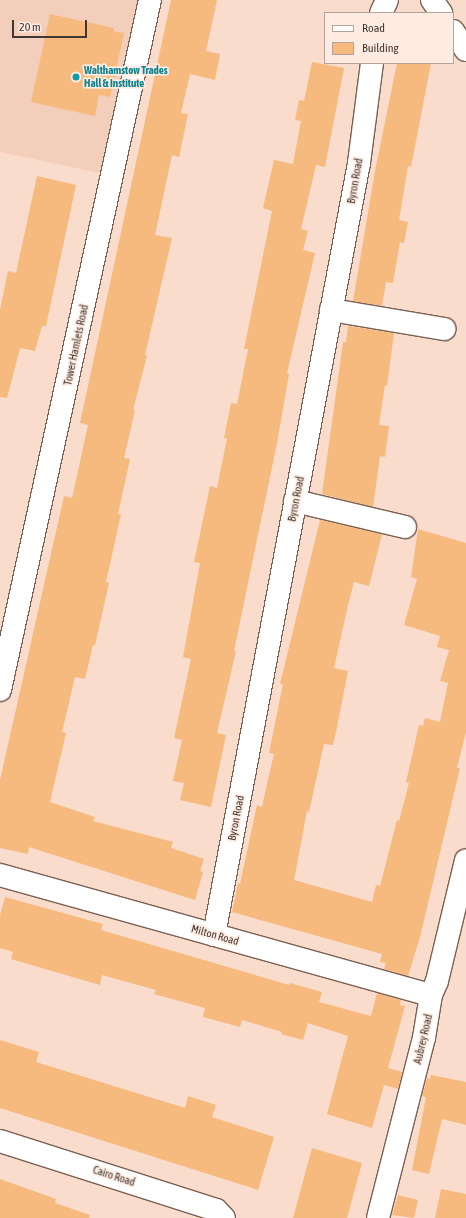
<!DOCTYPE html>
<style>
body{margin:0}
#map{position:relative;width:466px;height:1218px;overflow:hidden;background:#fadccc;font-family:"Asap Condensed",sans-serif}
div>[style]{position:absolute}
.built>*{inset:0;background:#f3cfbb}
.building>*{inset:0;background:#f6b97e}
.roads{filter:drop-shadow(1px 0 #7a6052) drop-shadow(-1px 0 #7a6052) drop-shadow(0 1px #7a6052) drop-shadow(0 -1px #7a6052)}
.minor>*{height:22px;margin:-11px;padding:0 11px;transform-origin:11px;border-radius:11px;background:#fff}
.dots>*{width:11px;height:11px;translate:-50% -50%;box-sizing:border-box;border:2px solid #feece2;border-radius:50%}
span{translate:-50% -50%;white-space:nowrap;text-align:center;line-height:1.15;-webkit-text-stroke:3.5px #feece2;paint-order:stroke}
.culture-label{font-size:11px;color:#0d838f;font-weight:700}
.left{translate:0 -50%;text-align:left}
.street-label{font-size:11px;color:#423630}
.legend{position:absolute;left:324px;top:12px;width:130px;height:52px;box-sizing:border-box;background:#feece2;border:1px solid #b3a39b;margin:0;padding:5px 7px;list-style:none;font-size:12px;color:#423630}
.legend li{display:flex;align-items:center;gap:8px;height:20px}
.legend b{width:20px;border:1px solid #b3a39b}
.scale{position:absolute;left:12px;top:20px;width:75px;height:18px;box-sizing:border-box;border:2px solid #423630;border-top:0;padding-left:5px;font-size:12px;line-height:14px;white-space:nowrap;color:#423630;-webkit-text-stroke:3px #feece2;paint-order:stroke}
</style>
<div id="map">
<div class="built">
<div style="clip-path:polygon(0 0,138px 0,100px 173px,0 152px)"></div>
</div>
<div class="building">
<div style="clip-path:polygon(171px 0,217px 0,206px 51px,220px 54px,215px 80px,190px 74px,181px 113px,188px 114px,179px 157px,172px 155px,155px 235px,172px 238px,145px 355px,147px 356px,133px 410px,135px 410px,124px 458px,130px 459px,118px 514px,121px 514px,106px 582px,109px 583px,95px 645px,93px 645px,85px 679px,75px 677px,62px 732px,66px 733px,50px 802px,95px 817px,93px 821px,173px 842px,171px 848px,204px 859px,200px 871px,203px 872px,195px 900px,29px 847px,28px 854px,0 848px,0 780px,64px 496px,72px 498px,88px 425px,80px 423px)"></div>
<div style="clip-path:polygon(50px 14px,114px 28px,113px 31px,124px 33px,110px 97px,99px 95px,95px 116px,31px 102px)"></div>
<div style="clip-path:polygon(312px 62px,344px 68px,325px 167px,316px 165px,301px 229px,308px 231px,303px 250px,315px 253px,287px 373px,289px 374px,277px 443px,234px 651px,236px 651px,217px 733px,226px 735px,211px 807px,180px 800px,184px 783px,173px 781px,182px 740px,174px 738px,191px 659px,183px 657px,200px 563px,194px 562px,210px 486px,217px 488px,227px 438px,224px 438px,231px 403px,237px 404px,248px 349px,244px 349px,272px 211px,263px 208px,274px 160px,293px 164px,301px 121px,295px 120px,299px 100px,304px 101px)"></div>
<div style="clip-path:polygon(397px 63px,431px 63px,411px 167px,408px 166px,399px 220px,408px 222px,404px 243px,400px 242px,393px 283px,386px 282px,382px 306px,353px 301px,375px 171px)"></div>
<div style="clip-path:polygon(37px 176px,76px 185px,46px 326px,42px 326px,35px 351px,20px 348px,7px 398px,0 397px,0 310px,8px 271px,16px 273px)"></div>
<div style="clip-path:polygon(348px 326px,394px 333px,387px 386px,385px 385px,379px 425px,389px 426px,385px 457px,380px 456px,373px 507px,322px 494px,343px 342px,346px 342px)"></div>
<div style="clip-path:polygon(320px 520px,382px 534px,369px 586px,354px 582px,348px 605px,334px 668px,348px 671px,336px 732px,333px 745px,324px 744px,309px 812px,307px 811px,294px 880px,372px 902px,376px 885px,380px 886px,397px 820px,399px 821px,409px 783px,406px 782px,419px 725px,423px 726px,425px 718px,440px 722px,448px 683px,440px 681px,449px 650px,437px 647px,440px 636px,404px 625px,417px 579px,411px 577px,418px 529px,466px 543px,466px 732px,457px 768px,460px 768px,420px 937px,408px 976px,384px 969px,386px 963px,380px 962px,382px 954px,232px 912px,238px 883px,240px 884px,257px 805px,262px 807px,268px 779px,274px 754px,269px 753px,283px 684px,280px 684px)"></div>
<div style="clip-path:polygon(5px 897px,103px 924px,101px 930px,289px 985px,290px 983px,322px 992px,319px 1002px,371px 1016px,377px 993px,401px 1000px,400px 1005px,405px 1006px,388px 1068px,402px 1072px,398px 1089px,384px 1085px,372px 1128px,327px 1114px,348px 1036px,308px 1023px,303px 1040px,281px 1034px,282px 1032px,242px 1020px,240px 1027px,203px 1017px,205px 1008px,154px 994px,156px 990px,102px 975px,100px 985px,11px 959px,13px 952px,0 948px,0 915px)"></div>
<div style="clip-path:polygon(0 1040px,39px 1052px,36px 1062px,185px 1108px,188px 1096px,216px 1105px,212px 1117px,274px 1137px,258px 1190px,0 1108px)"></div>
<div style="clip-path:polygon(431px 1075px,466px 1082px,466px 1125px,442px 1119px,429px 1174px,412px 1170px,426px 1097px,422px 1096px,427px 1078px,430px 1079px)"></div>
<div style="clip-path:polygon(312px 1148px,362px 1163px,347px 1218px,293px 1218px)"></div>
<div style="clip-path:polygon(0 1179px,56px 1199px,55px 1203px,90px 1215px,89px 1218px,0 1218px)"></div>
<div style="clip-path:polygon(441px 1189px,466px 1194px,466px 1218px,435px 1218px)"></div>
<div style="clip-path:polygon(398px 1195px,418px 1200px,414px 1218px,392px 1215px)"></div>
</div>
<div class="roads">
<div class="minor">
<div style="left:432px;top:0;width:16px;rotate:55deg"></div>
<div style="left:381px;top:13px;width:14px;rotate:-65deg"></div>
<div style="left:453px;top:31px;width:23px;rotate:56deg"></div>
<div style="left:331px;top:310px;width:115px;rotate:9.5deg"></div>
<div style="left:295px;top:501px;width:113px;rotate:13.3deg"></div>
<div style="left:0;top:690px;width:706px;rotate:-77.74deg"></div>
<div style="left:0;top:875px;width:447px;rotate:15.6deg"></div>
<div style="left:214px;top:935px;width:785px;rotate:-79.36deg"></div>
<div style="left:359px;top:163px;width:101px;rotate:-82.6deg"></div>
<div style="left:0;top:1141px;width:227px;rotate:17.7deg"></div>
<div style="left:216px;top:1210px;width:11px;rotate:45deg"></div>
<div style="left:378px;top:1218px;width:186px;rotate:-75.7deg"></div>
<div style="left:424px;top:1038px;width:44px;rotate:-80.8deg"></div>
<div style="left:431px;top:995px;width:15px;rotate:-67deg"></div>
<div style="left:437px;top:981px;width:124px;rotate:-76.5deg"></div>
</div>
</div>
<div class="dots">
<div style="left:76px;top:77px;background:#0f9aa8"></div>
</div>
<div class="culture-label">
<span class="left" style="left:84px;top:77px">Walthamstow Trades<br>Hall &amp; Institute</span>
</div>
<div class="street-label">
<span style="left:355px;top:181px;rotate:-80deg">Byron Road</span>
<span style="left:76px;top:345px;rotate:-78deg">Tower Hamlets Road</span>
<span style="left:296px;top:499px;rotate:-79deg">Byron Road</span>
<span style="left:236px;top:818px;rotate:-79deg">Byron Road</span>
<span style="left:215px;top:935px;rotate:16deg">Milton Road</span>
<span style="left:423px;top:1039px;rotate:-77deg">Aubrey Road</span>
<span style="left:114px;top:1176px;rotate:18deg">Cairo Road</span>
</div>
<ul class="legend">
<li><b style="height:5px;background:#fff"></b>Road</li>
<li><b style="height:11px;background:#f6b97e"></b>Building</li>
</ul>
<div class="scale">20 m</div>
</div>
